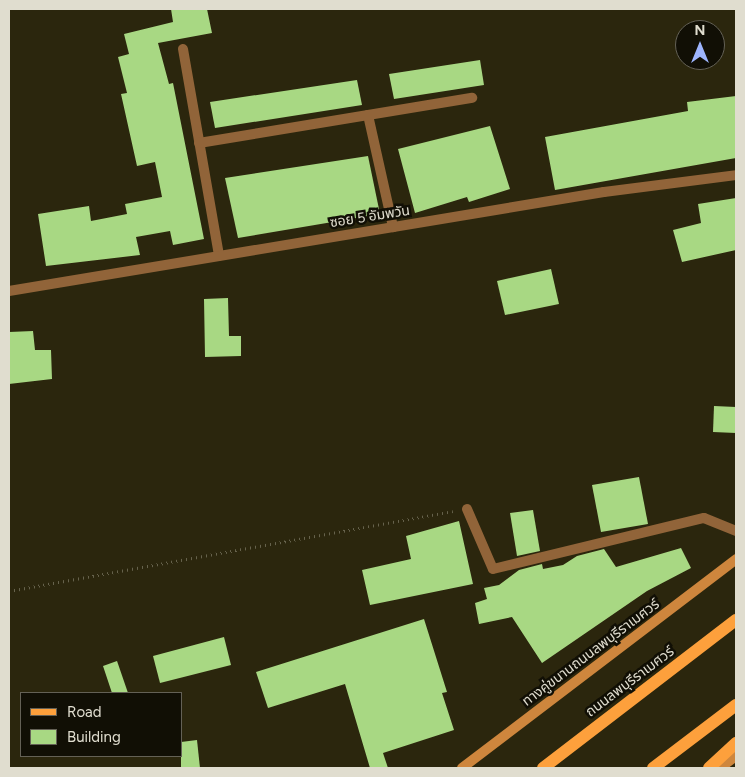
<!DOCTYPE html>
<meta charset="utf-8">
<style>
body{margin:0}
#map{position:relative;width:745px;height:777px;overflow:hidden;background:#2b260d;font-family:Figtree,"Noto Sans Thai",sans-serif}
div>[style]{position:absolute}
.building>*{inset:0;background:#a8d883}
.path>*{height:3px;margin-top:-1.5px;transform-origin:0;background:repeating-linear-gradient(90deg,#66624c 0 1px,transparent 0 5px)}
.minor>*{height:10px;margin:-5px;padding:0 5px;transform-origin:5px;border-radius:5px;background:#916439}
.secondary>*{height:10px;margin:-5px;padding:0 5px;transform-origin:5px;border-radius:5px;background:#ce863d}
.primary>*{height:12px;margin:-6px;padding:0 6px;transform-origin:6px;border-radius:6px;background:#fda03c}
span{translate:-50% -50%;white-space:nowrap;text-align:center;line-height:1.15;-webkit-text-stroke:5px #110f05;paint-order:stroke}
.street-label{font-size:14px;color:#e0ddcf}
.frame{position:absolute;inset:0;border:10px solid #e0ddcf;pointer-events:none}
.legend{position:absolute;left:20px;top:692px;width:162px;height:65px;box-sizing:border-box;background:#110f05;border:1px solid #646156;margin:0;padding:6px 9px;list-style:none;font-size:15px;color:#e0ddcf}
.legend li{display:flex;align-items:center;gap:10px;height:25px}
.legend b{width:25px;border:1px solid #646156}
.north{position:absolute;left:675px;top:20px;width:50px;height:50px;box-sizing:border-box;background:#110f05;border:1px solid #646156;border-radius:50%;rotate:0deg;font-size:14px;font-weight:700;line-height:20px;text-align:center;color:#e0ddcf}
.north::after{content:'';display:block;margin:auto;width:18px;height:22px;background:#9db4fd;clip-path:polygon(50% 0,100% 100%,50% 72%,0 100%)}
</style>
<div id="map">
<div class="building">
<div style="clip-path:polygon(171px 9px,207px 9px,212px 33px,158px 43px,169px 84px,173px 83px,204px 239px,173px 245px,170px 231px,136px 237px,140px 255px,46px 266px,38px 214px,89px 206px,91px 221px,127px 214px,125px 204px,162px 197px,155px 162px,137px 166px,121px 94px,127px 93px,118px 57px,129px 54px,124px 34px,173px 22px)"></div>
<div style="clip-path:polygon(480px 60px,484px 85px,394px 99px,389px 74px)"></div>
<div style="clip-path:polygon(357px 80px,362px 105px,215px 128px,210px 102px)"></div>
<div style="clip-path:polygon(736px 96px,736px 158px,555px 190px,545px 137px,688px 111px,687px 102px)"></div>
<div style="clip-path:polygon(490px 126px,510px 189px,469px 202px,467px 197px,415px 213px,398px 149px)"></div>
<div style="clip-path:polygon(368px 156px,380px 214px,238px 238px,225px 178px)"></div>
<div style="clip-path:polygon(736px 198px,736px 250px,682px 262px,673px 230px,701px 223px,698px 204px)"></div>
<div style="clip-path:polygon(551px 269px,559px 304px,505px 315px,497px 281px)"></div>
<div style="clip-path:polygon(228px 298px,229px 336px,241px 336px,241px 356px,205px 357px,204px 299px)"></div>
<div style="clip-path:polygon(33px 331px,35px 350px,51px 350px,52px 379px,9px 384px,9px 332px)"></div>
<div style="clip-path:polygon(714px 406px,736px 407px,736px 433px,713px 432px)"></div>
<div style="clip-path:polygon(639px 477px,648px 524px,601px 532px,592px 485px)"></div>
<div style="clip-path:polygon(533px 510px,540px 551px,517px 556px,510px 513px)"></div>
<div style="clip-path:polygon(459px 521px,473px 584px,370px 605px,362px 570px,411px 559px,406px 536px)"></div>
<div style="clip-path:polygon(681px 548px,691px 568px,647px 591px,542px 663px,512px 617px,479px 624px,475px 603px,487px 599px,484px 588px,499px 585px,519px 570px,542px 564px,543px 569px,563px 565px,577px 556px,604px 549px,616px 567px)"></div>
<div style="clip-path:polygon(424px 619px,447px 692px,442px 693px,454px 730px,383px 753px,388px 768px,370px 768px,345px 684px,268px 708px,256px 672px)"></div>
<div style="clip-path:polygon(224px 637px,231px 665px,160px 683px,153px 656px)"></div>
<div style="clip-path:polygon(117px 661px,128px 693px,112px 693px,103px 666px)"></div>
<div style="clip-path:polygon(197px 740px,200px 768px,181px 768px,181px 742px)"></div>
</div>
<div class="path">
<div style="left:9px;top:591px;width:451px;rotate:-10.2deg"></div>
</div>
<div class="minor">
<div style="left:183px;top:49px;width:210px;rotate:80.1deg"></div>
<div style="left:368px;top:115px;width:115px;rotate:77.4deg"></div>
<div style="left:199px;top:143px;width:277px;rotate:-9.4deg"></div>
<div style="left:9px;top:291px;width:603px;rotate:-9.45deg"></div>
<div style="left:604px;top:192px;width:133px;rotate:-7.3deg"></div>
<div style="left:467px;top:509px;width:65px;rotate:66.6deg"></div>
<div style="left:493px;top:569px;width:217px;rotate:-13.6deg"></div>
<div style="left:704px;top:518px;width:35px;rotate:22deg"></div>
</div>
<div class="secondary">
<div style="left:462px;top:768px;width:345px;rotate:-37.3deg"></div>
<div style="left:720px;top:768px;width:20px;rotate:-37deg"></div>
</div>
<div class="primary">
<div style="left:543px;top:768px;width:243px;rotate:-37.5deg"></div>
<div style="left:653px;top:768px;width:104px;rotate:-37.2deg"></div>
<div style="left:709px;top:768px;width:37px;rotate:-43deg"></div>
</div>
<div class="street-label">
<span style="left:370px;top:217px;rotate:-9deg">ซอย 5 อัมพวัน</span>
<span style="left:591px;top:653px;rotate:-37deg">ทางคู่ขนานถนนลพบุรีราเมศวร์</span>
<span style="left:630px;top:682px;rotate:-37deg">ถนนลพบุรีราเมศวร์</span>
</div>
<div class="frame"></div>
<ul class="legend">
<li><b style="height:6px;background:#fda03c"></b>Road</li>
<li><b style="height:14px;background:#a8d883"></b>Building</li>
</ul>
<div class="north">N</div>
</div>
